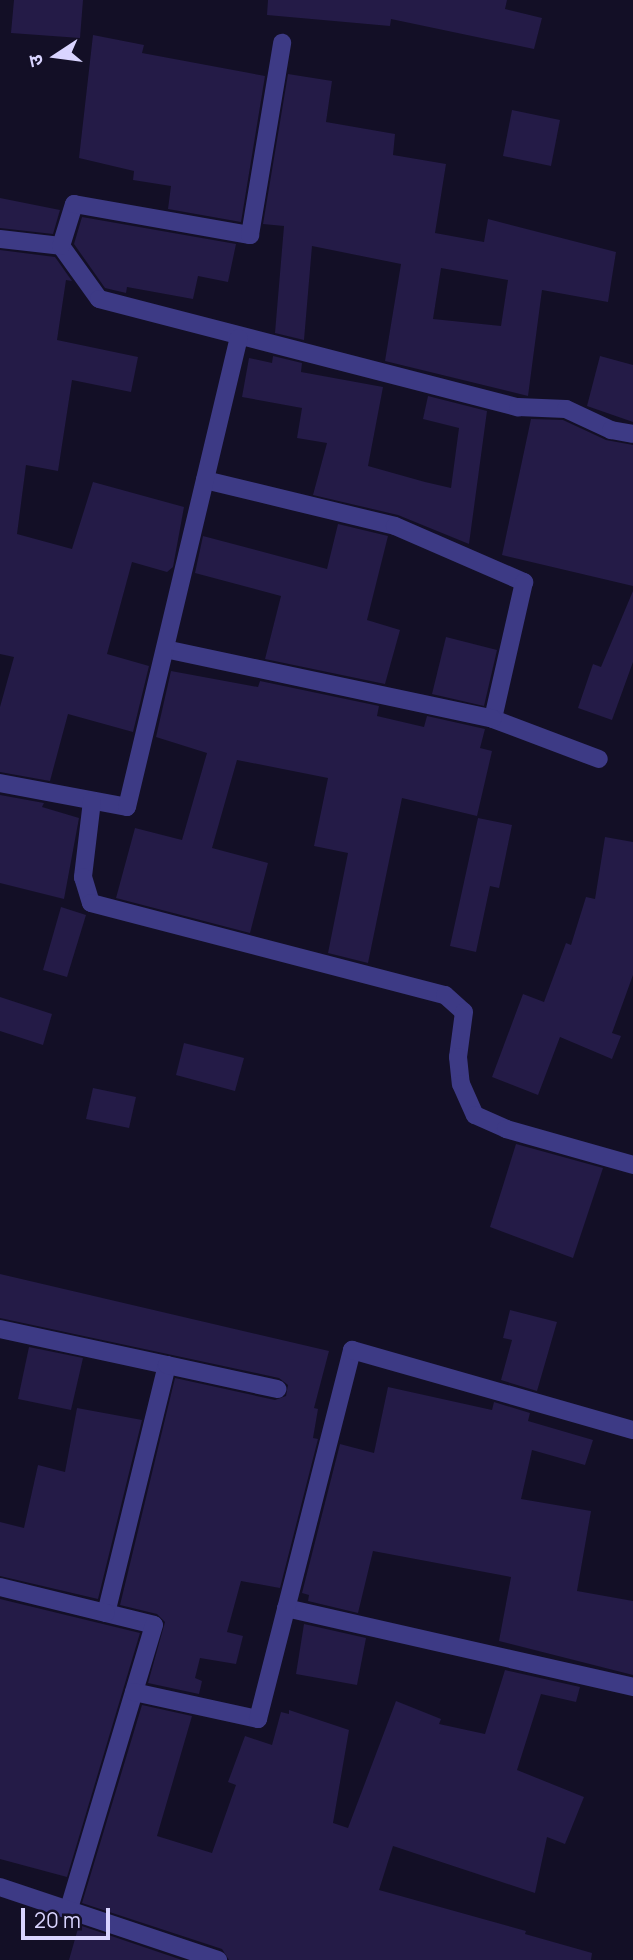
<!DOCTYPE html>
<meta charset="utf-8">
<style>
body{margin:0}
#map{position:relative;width:633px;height:1960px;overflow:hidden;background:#130f26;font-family:Manrope,"Noto Sans Devanagari",sans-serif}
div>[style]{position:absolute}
.building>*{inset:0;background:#241b47}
.minor>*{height:18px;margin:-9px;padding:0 9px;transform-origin:9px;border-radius:9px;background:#3d3a85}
span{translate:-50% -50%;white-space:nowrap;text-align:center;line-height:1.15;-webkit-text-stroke:6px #130f26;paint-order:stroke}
.north{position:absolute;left:21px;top:21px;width:70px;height:70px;-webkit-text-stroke:5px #130f26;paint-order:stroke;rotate:257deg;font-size:19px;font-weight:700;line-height:28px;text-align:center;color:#d9d4ff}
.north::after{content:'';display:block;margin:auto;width:24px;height:32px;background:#d9d4ff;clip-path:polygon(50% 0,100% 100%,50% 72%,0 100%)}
.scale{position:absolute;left:21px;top:1908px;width:89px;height:32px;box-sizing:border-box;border:4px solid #d9d4ff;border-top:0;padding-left:9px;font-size:21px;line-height:24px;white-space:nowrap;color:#d9d4ff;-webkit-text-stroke:5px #130f26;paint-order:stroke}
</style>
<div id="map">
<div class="building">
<div style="clip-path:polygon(14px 0,83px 0,80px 38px,11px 33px)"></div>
<div style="clip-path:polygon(268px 0,507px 0,505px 9px,542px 18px,534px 49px,391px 19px,390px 26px,267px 15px)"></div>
<div style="clip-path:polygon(93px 35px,144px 45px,142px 53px,265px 76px,241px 222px,168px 209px,171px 186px,133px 180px,134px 171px,79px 158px)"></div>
<div style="clip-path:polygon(evenodd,288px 74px,332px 81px,326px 122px,395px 134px,393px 155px,446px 164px,435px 233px,484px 242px,488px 219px,616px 252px,608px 302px,542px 290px,528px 396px,385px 361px,401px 264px,312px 246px,304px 340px,275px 333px,284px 226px,263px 224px,288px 74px,441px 268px,508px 280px,501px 326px,433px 319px,441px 268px)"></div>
<div style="clip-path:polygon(512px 110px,560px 120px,551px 166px,503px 156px)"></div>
<div style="clip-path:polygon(0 198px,60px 210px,53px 234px,0 228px)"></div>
<div style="clip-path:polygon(82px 217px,236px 244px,228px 282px,198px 276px,193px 299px,127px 287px,126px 293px,105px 288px,74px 244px)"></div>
<div style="clip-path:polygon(0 250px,55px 257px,72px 281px,66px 280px,57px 340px,138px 357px,131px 392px,72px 380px,58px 471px,26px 465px,17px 534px,72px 549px,93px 482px,184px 507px,173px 567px,167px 572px,132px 562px,107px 654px,149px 666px,133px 732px,68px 714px,50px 781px,0 772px,0 707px,14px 657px,0 654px)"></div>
<div style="clip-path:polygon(273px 356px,302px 363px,301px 372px,383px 387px,368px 466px,425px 482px,451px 488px,459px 428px,423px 419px,428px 396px,487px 411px,469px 544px,398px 515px,313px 495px,327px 443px,297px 438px,302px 408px,242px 397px,249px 358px,272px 363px)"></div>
<div style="clip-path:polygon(600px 356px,633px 365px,633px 422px,587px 406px)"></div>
<div style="clip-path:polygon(531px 419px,563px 420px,606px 440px,633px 445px,633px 586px,502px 555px)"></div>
<div style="clip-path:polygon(338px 524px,388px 536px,367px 620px,400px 630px,385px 684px,265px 659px,281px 596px,195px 573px,203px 536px,327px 569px)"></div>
<div style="clip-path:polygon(633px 591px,633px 662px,612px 720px,578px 708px,593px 664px,601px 667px)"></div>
<div style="clip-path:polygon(446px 637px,497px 650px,484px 706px,432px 694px)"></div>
<div style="clip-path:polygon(171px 671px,258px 687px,260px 681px,379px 706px,377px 716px,424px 727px,427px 716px,485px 729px,480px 748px,492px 751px,477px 816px,402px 798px,368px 963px,328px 953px,348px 853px,314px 846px,328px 778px,237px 760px,212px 848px,268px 863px,250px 933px,116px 898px,135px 828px,182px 840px,207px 753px,156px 737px)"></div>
<div style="clip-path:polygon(0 795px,44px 803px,42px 807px,79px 818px,64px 899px,0 883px)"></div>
<div style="clip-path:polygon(478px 818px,512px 825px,499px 888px,490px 886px,476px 952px,450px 946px)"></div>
<div style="clip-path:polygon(605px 837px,633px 842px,633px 975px,612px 1033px,621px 1036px,612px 1059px,560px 1037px,538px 1095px,492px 1077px,523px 994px,544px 1002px,566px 943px,571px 945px,586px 897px,595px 899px)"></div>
<div style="clip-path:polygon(61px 907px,86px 915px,67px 977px,43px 970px)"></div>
<div style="clip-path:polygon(0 997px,52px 1014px,43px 1045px,0 1031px)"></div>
<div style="clip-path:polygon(184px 1043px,244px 1058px,235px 1091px,176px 1075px)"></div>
<div style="clip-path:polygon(93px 1088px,136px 1097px,129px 1128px,86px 1119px)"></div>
<div style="clip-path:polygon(516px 1144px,603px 1168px,573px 1258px,490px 1227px)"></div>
<div style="clip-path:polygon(0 1274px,329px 1351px,314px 1408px,318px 1409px,313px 1438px,318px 1439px,280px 1588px,241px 1581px,227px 1632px,243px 1636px,236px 1664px,200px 1658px,195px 1678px,202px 1681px,199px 1694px,148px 1683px,165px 1622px,157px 1614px,120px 1605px,175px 1378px,275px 1400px,286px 1396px,288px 1385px,279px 1378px,0 1318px)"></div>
<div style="clip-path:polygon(510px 1310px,557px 1322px,537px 1391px,501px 1380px,512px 1340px,503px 1338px)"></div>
<div style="clip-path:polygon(29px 1347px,83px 1358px,71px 1410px,18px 1399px)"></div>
<div style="clip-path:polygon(388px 1387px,492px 1410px,494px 1402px,530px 1413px,528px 1421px,593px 1440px,585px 1465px,532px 1450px,521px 1499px,591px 1511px,577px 1591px,633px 1601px,633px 1675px,499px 1641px,511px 1577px,373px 1551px,358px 1613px,308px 1601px,309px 1595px,302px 1593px,340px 1444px,374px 1453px)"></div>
<div style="clip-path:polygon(77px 1408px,142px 1420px,98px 1599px,0 1576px,0 1522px,24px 1528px,38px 1465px,65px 1472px)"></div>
<div style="clip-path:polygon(0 1599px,140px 1633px,67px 1877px,0 1859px)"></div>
<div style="clip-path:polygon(304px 1624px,366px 1638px,357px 1685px,296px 1674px)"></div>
<div style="clip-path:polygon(505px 1670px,580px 1687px,576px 1702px,541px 1694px,517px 1770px,584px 1797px,565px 1844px,547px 1837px,535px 1893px,393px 1846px,379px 1890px,526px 1931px,525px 1934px,592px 1953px,591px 1960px,229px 1960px,222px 1949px,82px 1903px,142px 1705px,192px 1716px,157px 1836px,212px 1853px,236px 1785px,228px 1782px,245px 1736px,272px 1745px,281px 1712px,289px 1714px,289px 1710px,349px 1730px,333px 1823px,348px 1828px,396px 1701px,441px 1719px,439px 1724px,485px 1734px)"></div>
<div style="clip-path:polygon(79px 1925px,182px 1960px,69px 1960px)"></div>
</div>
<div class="minor">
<div style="left:0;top:239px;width:61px;rotate:6.5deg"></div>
<div style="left:61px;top:246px;width:65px;rotate:54.4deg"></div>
<div style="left:99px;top:299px;width:433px;rotate:14.5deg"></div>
<div style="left:518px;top:407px;width:48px;rotate:2.4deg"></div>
<div style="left:566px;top:409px;width:50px;rotate:25deg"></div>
<div style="left:611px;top:430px;width:22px;rotate:10deg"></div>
<div style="left:61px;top:246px;width:44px;rotate:-72.8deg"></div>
<div style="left:74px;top:204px;width:179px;rotate:10deg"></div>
<div style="left:250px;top:235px;width:195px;rotate:-80.5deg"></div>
<div style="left:205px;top:480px;width:195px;rotate:13.6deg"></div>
<div style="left:395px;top:526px;width:141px;rotate:23.5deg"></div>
<div style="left:524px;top:582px;width:140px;rotate:102.8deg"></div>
<div style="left:493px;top:719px;width:113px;rotate:20.7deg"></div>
<div style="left:165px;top:649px;width:335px;rotate:12deg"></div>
<div style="left:0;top:783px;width:129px;rotate:10.7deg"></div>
<div style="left:127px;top:807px;width:482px;rotate:-76.6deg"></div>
<div style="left:92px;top:801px;width:77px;rotate:96.8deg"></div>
<div style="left:83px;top:877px;width:27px;rotate:73deg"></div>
<div style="left:91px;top:903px;width:366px;rotate:14.6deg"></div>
<div style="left:445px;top:995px;width:25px;rotate:42deg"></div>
<div style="left:464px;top:1012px;width:45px;rotate:97.6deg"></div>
<div style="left:458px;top:1057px;width:27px;rotate:84deg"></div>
<div style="left:461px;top:1084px;width:34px;rotate:66deg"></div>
<div style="left:475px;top:1115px;width:34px;rotate:24deg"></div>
<div style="left:506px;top:1129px;width:132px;rotate:15.8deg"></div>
<div style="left:0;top:1329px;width:171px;rotate:12.2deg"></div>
<div style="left:167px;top:1365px;width:255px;rotate:103.8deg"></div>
<div style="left:106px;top:1613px;width:49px;rotate:14deg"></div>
<div style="left:154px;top:1625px;width:295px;rotate:106.7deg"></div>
<div style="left:167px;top:1365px;width:113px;rotate:12.3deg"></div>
<div style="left:0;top:1587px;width:109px;rotate:13.8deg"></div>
<div style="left:286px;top:1608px;width:356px;rotate:12.8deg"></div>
<div style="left:134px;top:1692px;width:127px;rotate:12.3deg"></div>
<div style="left:258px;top:1719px;width:381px;rotate:-75.7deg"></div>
<div style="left:352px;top:1350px;width:292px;rotate:15.9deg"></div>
<div style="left:0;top:1887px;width:230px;rotate:18.5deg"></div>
</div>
<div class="north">उ</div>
<div class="scale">20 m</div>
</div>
